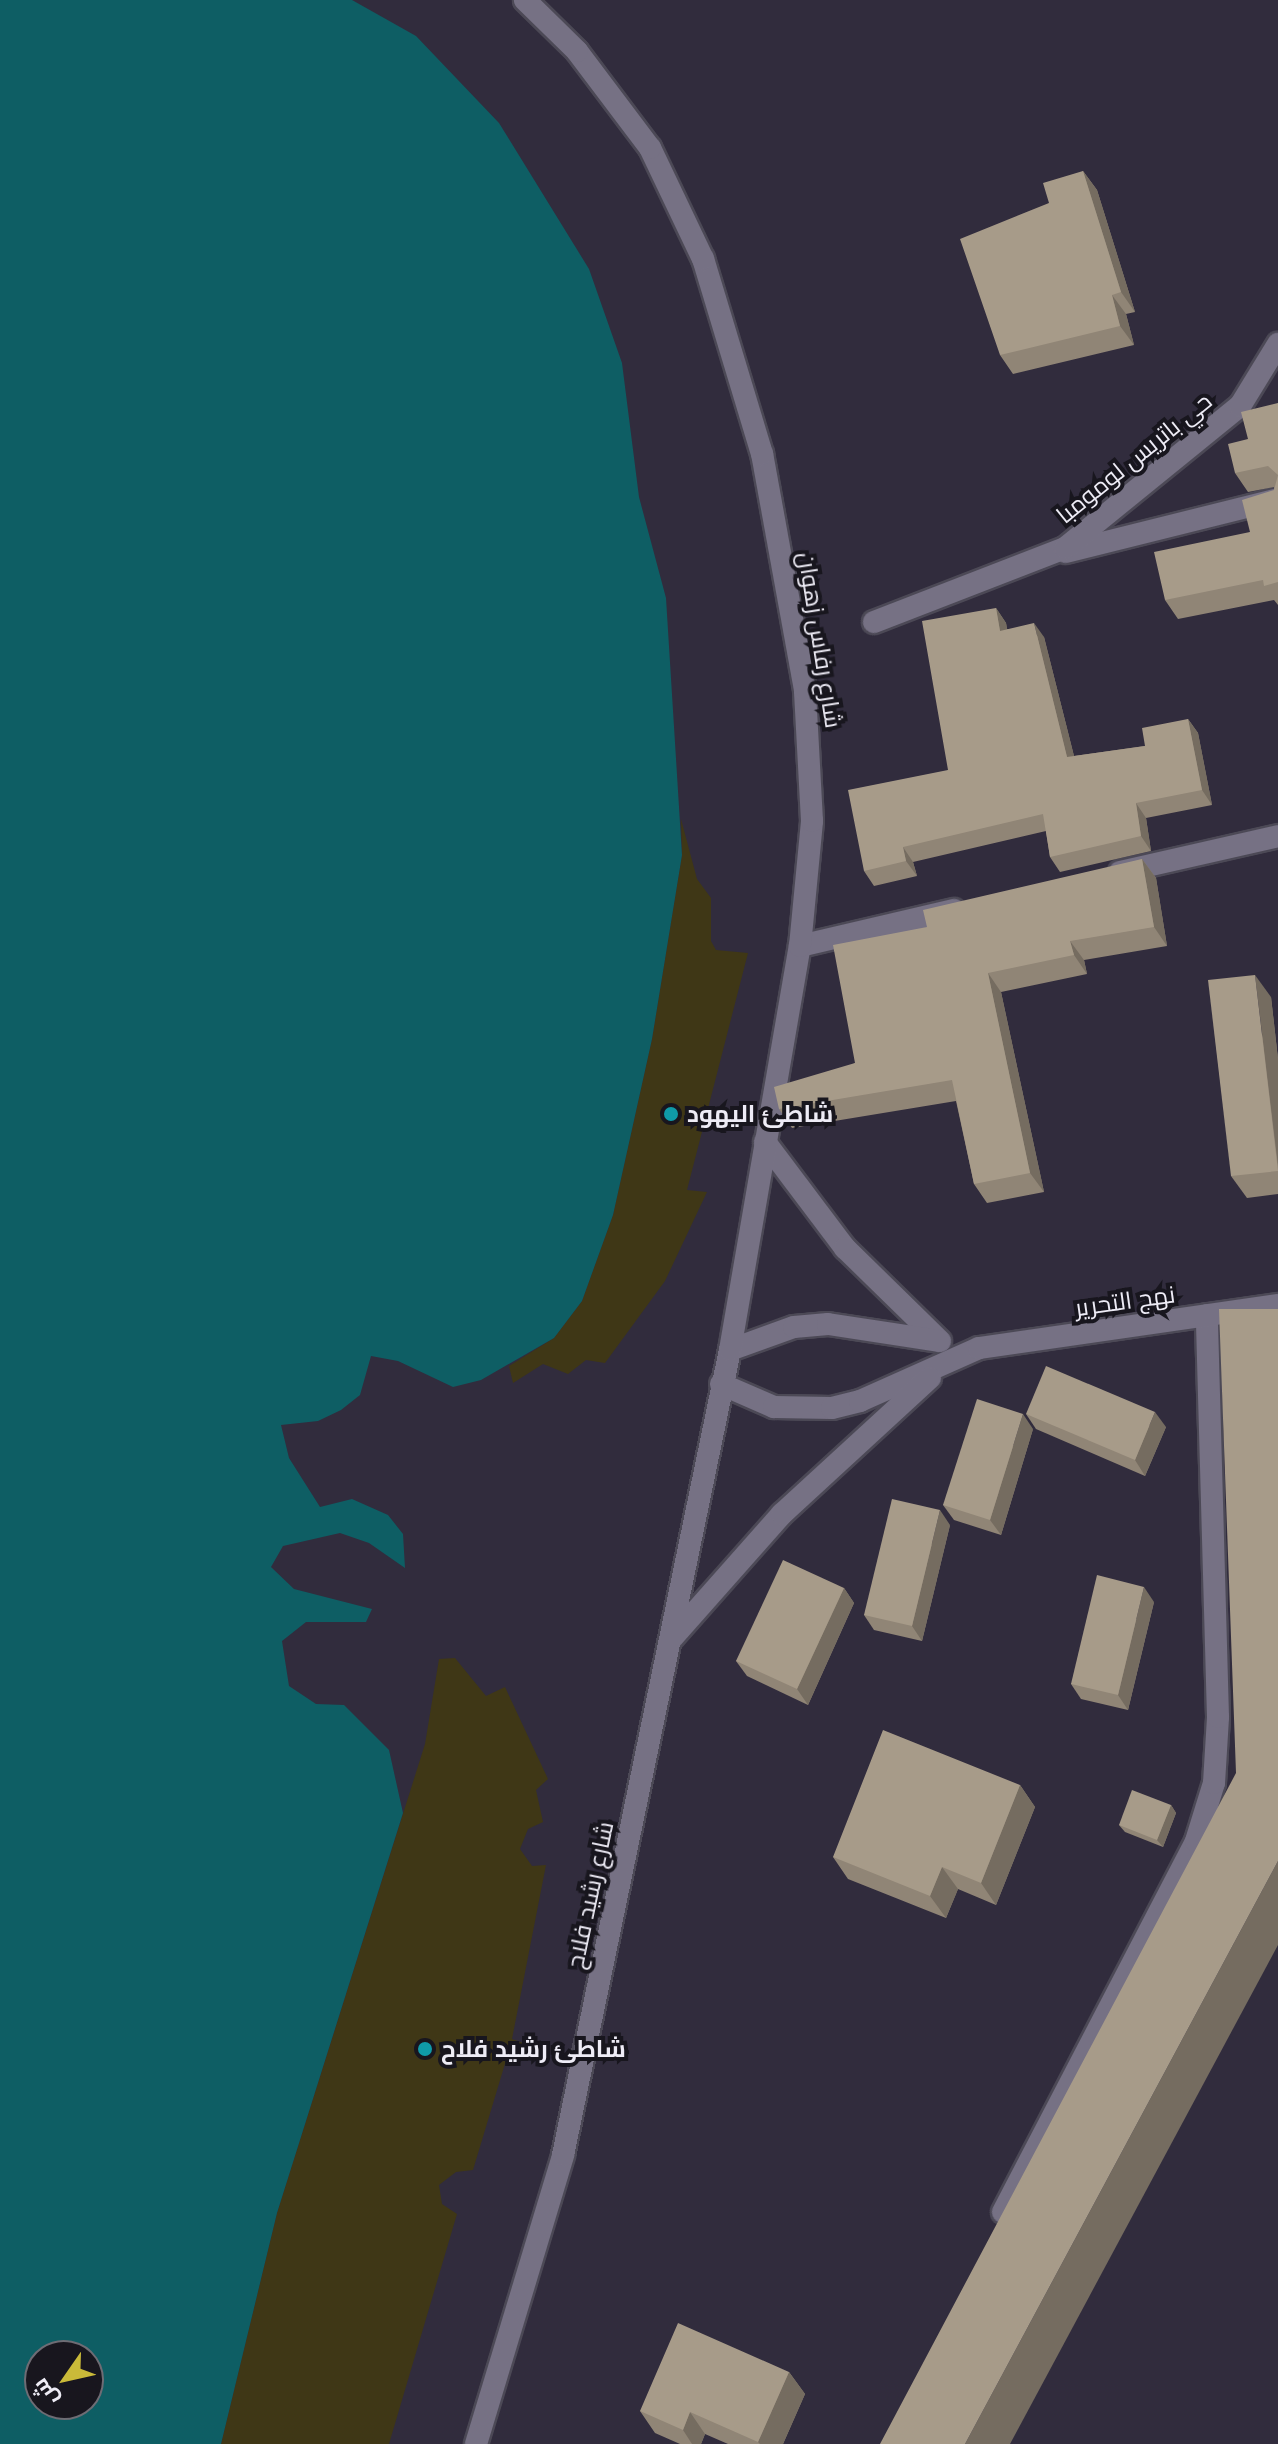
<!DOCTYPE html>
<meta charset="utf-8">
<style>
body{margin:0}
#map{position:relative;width:1278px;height:2444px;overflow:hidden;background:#312c3d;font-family:Montserrat,Cairo,sans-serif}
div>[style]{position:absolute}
.sand>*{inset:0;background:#3f3716}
.water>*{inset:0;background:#0e5e64}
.roads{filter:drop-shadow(2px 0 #4c4956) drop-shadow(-2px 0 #4c4956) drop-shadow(0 2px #4c4956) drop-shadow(0 -2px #4c4956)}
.minor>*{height:22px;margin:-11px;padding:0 11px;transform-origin:11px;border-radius:11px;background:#767184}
.tertiary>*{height:22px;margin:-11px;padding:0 11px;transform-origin:11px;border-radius:11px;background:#767184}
.wall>*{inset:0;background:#908576}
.shaded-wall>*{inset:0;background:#756c60}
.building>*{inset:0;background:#a79b89}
.dots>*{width:22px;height:22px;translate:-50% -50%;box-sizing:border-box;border:4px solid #18161e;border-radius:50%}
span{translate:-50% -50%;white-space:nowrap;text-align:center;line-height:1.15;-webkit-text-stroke:8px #18161e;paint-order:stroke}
.street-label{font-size:24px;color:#eeecf6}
.poi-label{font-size:24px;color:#eeecf6;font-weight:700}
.left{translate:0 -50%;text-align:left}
.north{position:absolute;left:24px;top:2340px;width:80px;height:80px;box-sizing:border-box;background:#18161e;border:2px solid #6e6c74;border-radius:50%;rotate:236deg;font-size:22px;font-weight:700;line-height:32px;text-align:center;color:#eeecf6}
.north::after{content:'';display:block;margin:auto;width:28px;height:36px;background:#caba39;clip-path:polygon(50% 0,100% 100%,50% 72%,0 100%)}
</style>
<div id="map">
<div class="sand">
<div style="clip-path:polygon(681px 819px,697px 879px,711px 898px,711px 941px,716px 950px,748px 953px,687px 1190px,707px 1192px,665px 1281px,605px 1363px,586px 1360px,568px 1374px,543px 1364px,513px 1383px,509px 1366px,554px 1338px,582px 1301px,613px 1215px,652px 1039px,682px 855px)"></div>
<div style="clip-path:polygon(455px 1658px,486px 1696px,505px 1687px,548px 1779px,536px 1790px,543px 1822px,528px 1829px,520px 1849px,532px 1866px,546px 1865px,512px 2039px,523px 2043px,520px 2056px,507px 2057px,473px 2170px,456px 2172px,439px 2185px,442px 2204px,457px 2214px,389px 2444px,221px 2444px,277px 2213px,425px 1744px,439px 1659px)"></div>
</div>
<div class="water">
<div style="clip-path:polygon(evenodd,0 0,352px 0,416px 36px,499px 123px,589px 269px,622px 363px,639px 497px,666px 598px,682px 855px,652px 1039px,613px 1215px,582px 1301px,554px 1338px,481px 1380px,453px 1387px,398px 1361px,371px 1356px,360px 1395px,341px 1410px,318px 1421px,281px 1425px,289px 1458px,320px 1507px,352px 1499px,388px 1515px,403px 1534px,405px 1568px,369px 1543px,340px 1533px,283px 1546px,271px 1567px,294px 1589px,372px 1609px,366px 1622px,306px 1622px,282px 1641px,289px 1686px,316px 1704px,344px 1705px,389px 1750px,403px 1813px,277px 2213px,221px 2444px,0 2444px,0 0,40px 2356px,88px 2356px,88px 2404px,40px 2404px,40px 2356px)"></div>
</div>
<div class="roads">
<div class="minor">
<div style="left:1066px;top:552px;width:219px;rotate:-14deg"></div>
<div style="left:874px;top:622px;width:205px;rotate:-21.2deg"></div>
<div style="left:1065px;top:548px;width:225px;rotate:-39.1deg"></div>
<div style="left:1240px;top:406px;width:73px;rotate:-58.5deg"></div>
<div style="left:1120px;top:872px;width:162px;rotate:-12.8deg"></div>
<div style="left:800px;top:946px;width:158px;rotate:-13.2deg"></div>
<div style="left:1003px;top:2212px;width:418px;rotate:-62.5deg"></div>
<div style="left:1196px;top:1841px;width:61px;rotate:-72.8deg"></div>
<div style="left:1214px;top:1783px;width:66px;rotate:-86.5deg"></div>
<div style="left:1218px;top:1717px;width:402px;rotate:-91.6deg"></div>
</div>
<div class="tertiary">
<div style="left:765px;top:1142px;width:133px;rotate:53deg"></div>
<div style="left:845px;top:1248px;width:133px;rotate:44.4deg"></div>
<div style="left:730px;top:1350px;width:68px;rotate:-19.8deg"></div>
<div style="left:794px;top:1327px;width:34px;rotate:-5deg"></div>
<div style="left:828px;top:1324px;width:112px;rotate:8.7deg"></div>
<div style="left:721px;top:1384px;width:58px;rotate:23.5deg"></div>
<div style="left:774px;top:1407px;width:58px;rotate:1deg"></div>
<div style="left:832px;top:1408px;width:29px;rotate:-14deg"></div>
<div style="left:860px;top:1401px;width:130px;rotate:-24deg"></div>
<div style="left:979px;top:1348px;width:302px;rotate:-8.2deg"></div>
<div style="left:673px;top:1637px;width:164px;rotate:-48.5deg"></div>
<div style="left:782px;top:1514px;width:201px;rotate:-42.6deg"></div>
<div style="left:476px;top:2444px;width:302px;rotate:-73.2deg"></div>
<div style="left:563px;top:2155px;width:822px;rotate:-78.28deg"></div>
<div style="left:730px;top:1350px;width:410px;rotate:-80.2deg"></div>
<div style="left:800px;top:946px;width:126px;rotate:-84.5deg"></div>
<div style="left:812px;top:821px;width:131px;rotate:-93.1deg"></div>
<div style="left:805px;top:690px;width:240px;rotate:-100.3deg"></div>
<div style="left:762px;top:454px;width:204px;rotate:-106.8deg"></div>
<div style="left:703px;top:259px;width:123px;rotate:-115.5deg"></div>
<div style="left:650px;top:148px;width:121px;rotate:-127deg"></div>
<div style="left:577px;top:51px;width:73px;rotate:-135.6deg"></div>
</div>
</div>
<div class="wall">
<div style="clip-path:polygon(1083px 171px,1097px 190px,1135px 312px,1126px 314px,1134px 345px,1013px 374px,1000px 355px,1049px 203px)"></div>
<div style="clip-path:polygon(1278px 403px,1278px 605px,1274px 600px,1178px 619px,1165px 600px,1250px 532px,1274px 490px,1274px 487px,1248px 492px,1235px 473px,1248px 439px)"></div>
<div style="clip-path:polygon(996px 608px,1006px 623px,1007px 629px,1044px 637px,1074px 756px,1145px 746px,1188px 719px,1198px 733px,1212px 805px,1146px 818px,1151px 851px,1060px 872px,1050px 857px,1046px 831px,913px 862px,917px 876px,874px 886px,864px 871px,948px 770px)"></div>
<div style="clip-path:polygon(1142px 859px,1156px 878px,1167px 946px,1084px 960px,1087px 974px,1001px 992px,1044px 1192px,987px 1203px,974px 1184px,956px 1101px,792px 1128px,779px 1109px,855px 1063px,927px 927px)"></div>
<div style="clip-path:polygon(1271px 997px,1278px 1059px,1278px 1194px,1247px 1198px,1231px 1176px)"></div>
<div style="clip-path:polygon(1026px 1414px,1166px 1427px,1145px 1476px,1036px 1429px)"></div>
<div style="clip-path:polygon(1033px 1429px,1001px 1535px,954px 1520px,943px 1505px)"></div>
<div style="clip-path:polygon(950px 1525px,922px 1641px,874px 1630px,864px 1615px)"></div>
<div style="clip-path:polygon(844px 1588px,854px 1603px,808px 1705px,747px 1676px,736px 1661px)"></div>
<div style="clip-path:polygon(1154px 1602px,1128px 1710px,1081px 1699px,1071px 1684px)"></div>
<div style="clip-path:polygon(1020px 1785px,1035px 1807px,996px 1905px,958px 1889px,946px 1918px,848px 1879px,833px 1857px)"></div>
<div style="clip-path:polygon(1171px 1805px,1176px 1813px,1163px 1847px,1125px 1832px,1119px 1825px)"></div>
<div style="clip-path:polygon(789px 2372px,805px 2394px,783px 2444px,728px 2444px,705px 2434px,701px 2444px,680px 2444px,655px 2433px,640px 2411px)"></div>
</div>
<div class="shaded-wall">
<div style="clip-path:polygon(1083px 171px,1097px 190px,1135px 312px,1121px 292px)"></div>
<div style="clip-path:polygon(1112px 295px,1126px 314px,1134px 345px,1120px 326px)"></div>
<div style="clip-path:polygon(996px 608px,1006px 623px,1010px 646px,1000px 631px)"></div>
<div style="clip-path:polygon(1034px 623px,1044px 637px,1078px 772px,1067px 757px)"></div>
<div style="clip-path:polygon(1188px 719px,1198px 733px,1212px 805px,1202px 790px)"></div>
<div style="clip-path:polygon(1136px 803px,1146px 818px,1151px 851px,1141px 836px)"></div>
<div style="clip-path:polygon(903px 847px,913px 862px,917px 876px,906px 861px)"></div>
<div style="clip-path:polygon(1142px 859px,1156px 878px,1167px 946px,1154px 927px)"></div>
<div style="clip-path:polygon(1070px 941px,1084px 960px,1087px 974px,1074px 955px)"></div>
<div style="clip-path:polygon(988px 973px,1001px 992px,1044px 1192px,1030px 1173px)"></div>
<div style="clip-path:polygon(1255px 975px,1271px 997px,1278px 1059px,1278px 1166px)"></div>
<div style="clip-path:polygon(1155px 1412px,1166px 1427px,1145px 1476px,1135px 1460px)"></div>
<div style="clip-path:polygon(1023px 1414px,1033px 1429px,1001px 1535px,990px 1520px)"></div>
<div style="clip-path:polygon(940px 1510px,950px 1525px,922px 1641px,912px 1626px)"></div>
<div style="clip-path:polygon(1144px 1587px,1154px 1602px,1128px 1710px,1118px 1695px)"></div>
<div style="clip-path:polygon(844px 1588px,854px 1603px,808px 1705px,797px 1689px)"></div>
<div style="clip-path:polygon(1020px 1785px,1035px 1807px,996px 1905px,981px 1883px)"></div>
<div style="clip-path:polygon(1171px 1805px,1176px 1813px,1163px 1847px,1157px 1840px)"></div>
<div style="clip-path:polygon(1278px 1861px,1278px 1945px,1010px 2444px,965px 2444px)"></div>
<div style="clip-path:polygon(942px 1867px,958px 1889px,946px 1918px,930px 1896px)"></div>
<div style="clip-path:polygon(789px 2372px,805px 2394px,783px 2444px,760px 2444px,758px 2442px)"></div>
<div style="clip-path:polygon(690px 2412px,705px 2434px,701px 2444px,692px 2444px,683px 2430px)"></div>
</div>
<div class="building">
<div style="clip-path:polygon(1083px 171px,1121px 292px,1112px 295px,1120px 326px,1000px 355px,960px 239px,1049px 203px,1043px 183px)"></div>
<div style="clip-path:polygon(1278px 403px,1278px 582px,1264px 586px,1263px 580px,1165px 600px,1154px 552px,1250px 532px,1242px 500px,1274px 490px,1278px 475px,1268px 466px,1235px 473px,1228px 444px,1248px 439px,1241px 412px)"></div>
<div style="clip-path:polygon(996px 608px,1000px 631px,1034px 623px,1067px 757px,1145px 746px,1142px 728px,1188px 719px,1202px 790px,1136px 803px,1141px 836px,1050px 857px,1043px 814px,903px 847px,906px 861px,864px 871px,848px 790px,948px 770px,922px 621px)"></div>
<div style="clip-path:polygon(1142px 859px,1154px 927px,1070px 941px,1074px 955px,988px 973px,1030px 1173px,974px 1184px,952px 1080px,779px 1109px,774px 1087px,855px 1063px,833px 945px,927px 927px,923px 910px)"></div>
<div style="clip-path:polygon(1255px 975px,1278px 1171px,1231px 1176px,1208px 980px)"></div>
<div style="clip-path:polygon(1219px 1309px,1278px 1309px,1278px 1861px,965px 2444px,880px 2444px,1236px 1773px)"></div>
<div style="clip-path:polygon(1046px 1366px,1155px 1412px,1135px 1460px,1026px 1414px)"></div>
<div style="clip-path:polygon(977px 1399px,1023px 1414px,990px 1520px,943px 1505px)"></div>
<div style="clip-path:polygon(892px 1499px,940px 1510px,912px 1626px,864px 1615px)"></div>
<div style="clip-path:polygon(783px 1560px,844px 1588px,797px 1689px,736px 1661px)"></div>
<div style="clip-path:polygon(1097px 1575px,1144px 1587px,1118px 1695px,1071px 1684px)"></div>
<div style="clip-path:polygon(883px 1730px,1020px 1785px,981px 1883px,942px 1867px,930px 1896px,833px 1857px)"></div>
<div style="clip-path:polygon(1132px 1790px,1171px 1805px,1157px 1840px,1119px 1825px)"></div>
<div style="clip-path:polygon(678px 2323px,789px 2372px,758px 2442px,690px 2412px,683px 2430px,640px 2411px)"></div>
</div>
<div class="dots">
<div style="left:671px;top:1114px;background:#0f9aa8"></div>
<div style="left:425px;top:2049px;background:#0f9aa8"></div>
</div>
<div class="street-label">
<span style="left:1134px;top:458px;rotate:-39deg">حي باتريس لومومبا</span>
<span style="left:820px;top:640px;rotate:81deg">شارع رفاس زهوان</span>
<span style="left:1125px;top:1301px;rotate:-8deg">نهج التحرير</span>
<span style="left:590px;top:1895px;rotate:-78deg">شارع رشيد فلاح</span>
</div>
<div class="poi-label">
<span class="left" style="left:687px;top:1114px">شاطئ اليهود</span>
<span class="left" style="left:441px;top:2049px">شاطئ رشيد فلاح</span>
</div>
<div class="north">ش</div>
</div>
